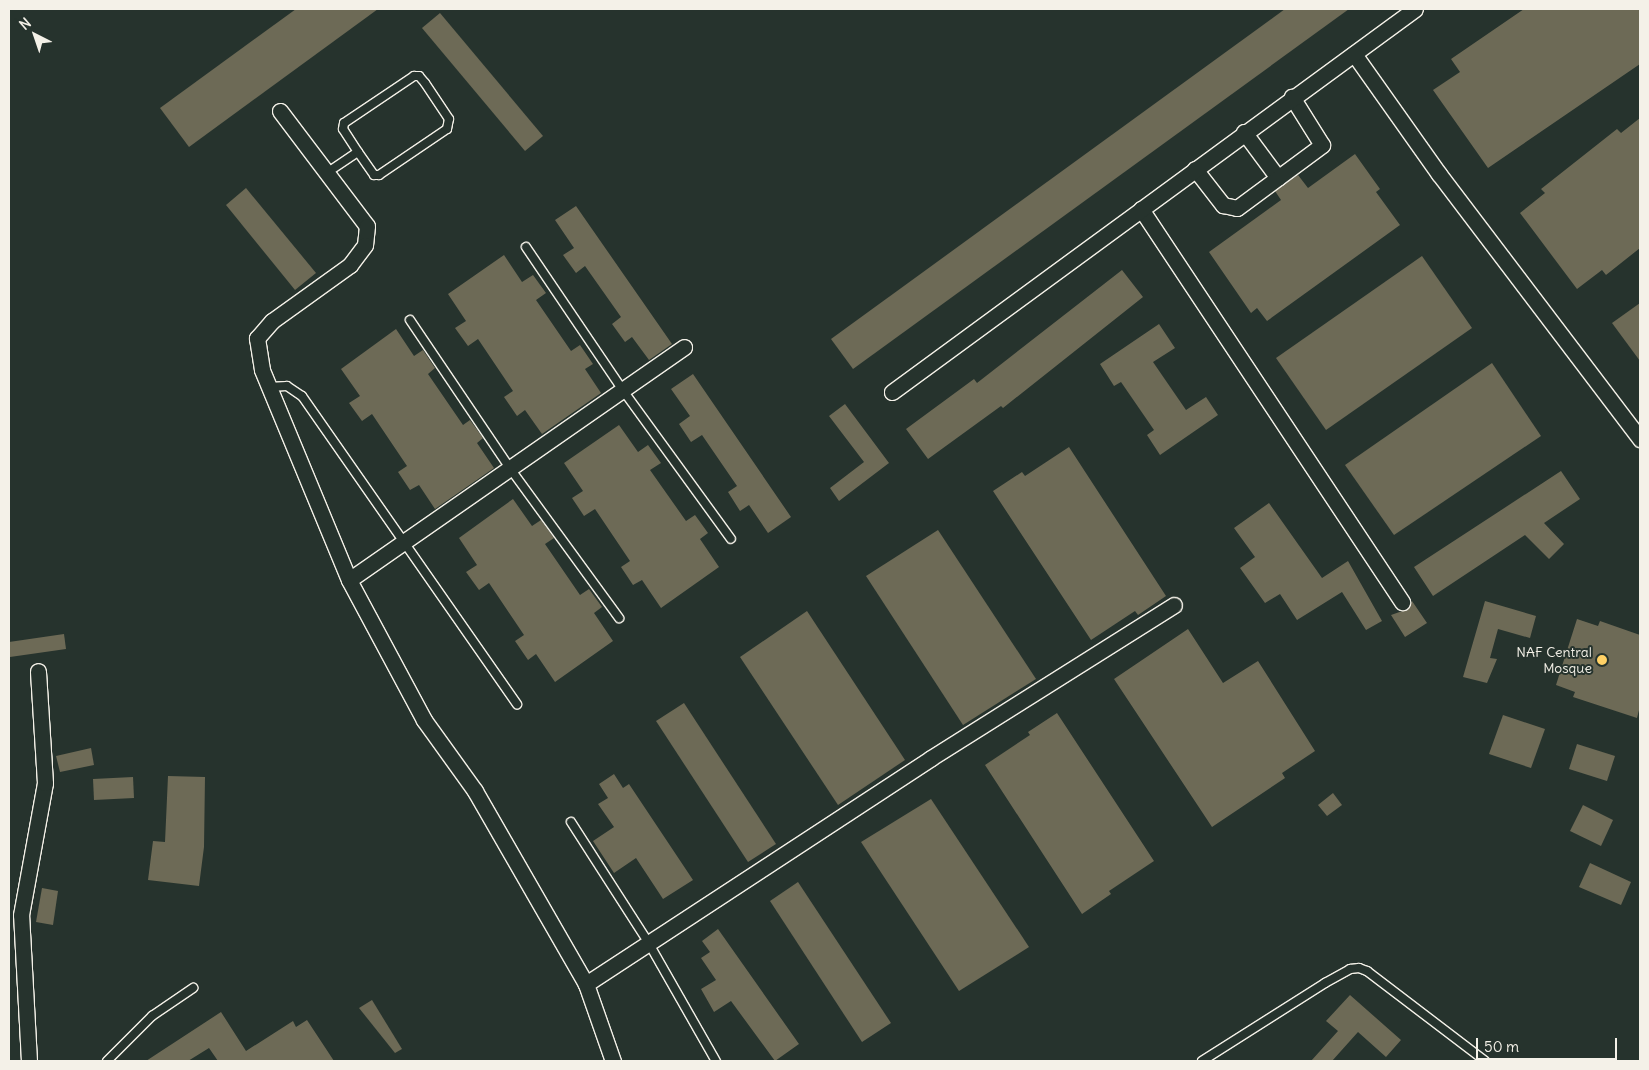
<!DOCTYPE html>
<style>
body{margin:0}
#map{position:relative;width:1649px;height:1070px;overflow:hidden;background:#26332d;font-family:Delius,sans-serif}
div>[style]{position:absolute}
.building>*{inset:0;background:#6d6a56}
.roads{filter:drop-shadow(1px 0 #f4f1e8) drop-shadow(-1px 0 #f4f1e8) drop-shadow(0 1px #f4f1e8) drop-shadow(0 -1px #f4f1e8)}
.service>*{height:8px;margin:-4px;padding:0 4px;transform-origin:4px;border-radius:4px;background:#26332d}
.minor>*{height:15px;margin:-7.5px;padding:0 7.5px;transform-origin:7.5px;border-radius:7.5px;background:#26332d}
.dots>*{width:14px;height:14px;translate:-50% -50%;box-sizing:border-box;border:2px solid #26332d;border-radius:50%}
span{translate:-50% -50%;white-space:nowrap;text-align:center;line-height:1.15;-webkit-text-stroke:4px #26332d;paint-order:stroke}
.poi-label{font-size:14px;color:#f4f1e8}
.right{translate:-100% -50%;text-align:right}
.frame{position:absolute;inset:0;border:10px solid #f4f1e8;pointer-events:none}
.north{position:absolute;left:10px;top:10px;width:50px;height:50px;-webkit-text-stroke:4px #26332d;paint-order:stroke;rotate:319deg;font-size:14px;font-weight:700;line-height:20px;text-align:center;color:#f4f1e8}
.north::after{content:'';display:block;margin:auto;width:18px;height:22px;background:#f4f1e8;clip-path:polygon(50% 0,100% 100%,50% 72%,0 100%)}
.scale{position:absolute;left:1476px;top:1038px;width:141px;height:22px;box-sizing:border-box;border:2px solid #f4f1e8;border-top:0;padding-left:6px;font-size:15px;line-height:18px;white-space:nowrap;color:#f4f1e8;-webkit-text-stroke:4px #26332d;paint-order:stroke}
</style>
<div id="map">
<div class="building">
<div style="clip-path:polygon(296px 9px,378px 9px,189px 147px,160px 108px)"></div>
<div style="clip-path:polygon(1285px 9px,1349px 9px,853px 369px,831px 339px)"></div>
<div style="clip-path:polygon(1524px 9px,1640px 9px,1640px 64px,1488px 168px,1433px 90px,1460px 72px,1451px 59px)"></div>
<div style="clip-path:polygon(440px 13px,543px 136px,525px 151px,422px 28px)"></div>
<div style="clip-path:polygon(1640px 118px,1640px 248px,1606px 275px,1602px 270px,1577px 289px,1520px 213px,1545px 193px,1541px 189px,1617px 129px,1621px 133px)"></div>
<div style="clip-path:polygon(1355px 154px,1380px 189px,1376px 192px,1400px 225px,1267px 321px,1257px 308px,1251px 313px,1209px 252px,1281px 200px,1275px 191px,1298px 175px,1308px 188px)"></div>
<div style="clip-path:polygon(246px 188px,316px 273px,295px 290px,226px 205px)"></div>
<div style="clip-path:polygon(576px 206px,672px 344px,649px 360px,632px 337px,625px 342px,612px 324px,621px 317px,585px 266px,576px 273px,563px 255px,574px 248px,555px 220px)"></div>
<div style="clip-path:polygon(504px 255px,522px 282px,533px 275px,546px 293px,536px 300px,571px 351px,580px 345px,593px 364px,585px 369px,601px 393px,542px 434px,525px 410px,517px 416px,504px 397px,513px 391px,478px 339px,468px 346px,455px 328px,466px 321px,448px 294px)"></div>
<div style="clip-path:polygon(1422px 256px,1472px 328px,1326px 430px,1276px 358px)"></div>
<div style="clip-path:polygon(1122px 270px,1143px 297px,1003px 408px,1001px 406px,928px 459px,906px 429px,974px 379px,977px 383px)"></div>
<div style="clip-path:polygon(1640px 303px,1640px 361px,1612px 323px)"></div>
<div style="clip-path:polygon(1159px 324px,1175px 348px,1153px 362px,1186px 410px,1206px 397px,1218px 415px,1160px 455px,1147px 435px,1154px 430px,1121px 382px,1114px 386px,1100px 364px)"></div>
<div style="clip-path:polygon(396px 329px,414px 356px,423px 350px,435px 368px,428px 374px,463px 425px,470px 420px,483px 438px,477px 443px,494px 468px,435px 509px,419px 485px,410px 490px,398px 472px,407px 466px,372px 414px,362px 421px,349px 403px,360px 396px,341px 369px)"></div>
<div style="clip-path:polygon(1492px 363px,1541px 436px,1394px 535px,1345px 465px)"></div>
<div style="clip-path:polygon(693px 374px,791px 517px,768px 533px,749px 505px,740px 511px,728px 492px,737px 486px,702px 435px,691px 442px,679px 424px,690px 416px,671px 389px)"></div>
<div style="clip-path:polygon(845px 404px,889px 463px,839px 501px,830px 488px,864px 462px,829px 416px)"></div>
<div style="clip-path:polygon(619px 425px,638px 452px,648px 445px,661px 463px,650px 470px,686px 521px,695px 515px,708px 533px,700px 539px,719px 567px,661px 608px,642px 580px,633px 585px,621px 567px,630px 561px,595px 509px,584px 516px,572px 498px,583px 491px,564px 463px)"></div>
<div style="clip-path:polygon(1069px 447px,1166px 596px,1138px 615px,1135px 611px,1091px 640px,993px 491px,1022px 472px,1025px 476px)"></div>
<div style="clip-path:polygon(1561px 471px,1580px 499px,1544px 523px,1564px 544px,1549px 559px,1525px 535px,1433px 596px,1414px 567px)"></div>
<div style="clip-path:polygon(513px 499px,532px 526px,541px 520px,554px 538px,545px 544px,580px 595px,589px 589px,602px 607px,594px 613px,613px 641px,555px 682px,536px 654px,528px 660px,515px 641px,524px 635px,489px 583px,479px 590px,466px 572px,477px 565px,459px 538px)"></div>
<div style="clip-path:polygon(1269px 503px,1322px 578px,1348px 561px,1382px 621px,1366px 630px,1342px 592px,1297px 620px,1280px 594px,1265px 603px,1240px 568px,1255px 557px,1234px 528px)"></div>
<div style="clip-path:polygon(938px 530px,1036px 679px,963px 725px,866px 576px)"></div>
<div style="clip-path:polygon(1412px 601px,1427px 623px,1405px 637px,1391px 615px,1408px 609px)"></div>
<div style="clip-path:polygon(1485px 601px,1536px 616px,1530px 638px,1498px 629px,1490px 658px,1497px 659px,1487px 683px,1463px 677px)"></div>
<div style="clip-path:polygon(807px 611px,905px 760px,838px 805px,740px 657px)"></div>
<div style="clip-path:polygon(1577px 619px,1598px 626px,1600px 621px,1640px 635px,1640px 706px,1637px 718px,1573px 697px,1575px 692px,1556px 685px)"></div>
<div style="clip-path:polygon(1188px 629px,1223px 683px,1258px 661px,1315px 751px,1282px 773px,1285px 778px,1212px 827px,1114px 679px)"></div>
<div style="clip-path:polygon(64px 634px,66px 649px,10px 657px,9px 642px)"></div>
<div style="clip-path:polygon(684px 703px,776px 844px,748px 862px,656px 721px)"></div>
<div style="clip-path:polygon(1057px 713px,1154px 861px,1109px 891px,1111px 894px,1082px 914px,985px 765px,1030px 735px,1028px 732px)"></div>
<div style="clip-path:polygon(1503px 715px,1545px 729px,1531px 768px,1489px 754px)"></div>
<div style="clip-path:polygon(1577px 744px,1615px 756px,1607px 781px,1569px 769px)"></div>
<div style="clip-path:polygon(91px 748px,94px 765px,60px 772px,56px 756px)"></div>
<div style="clip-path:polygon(614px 774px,623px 788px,629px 784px,693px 880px,663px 899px,636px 858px,614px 873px,593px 841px,614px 827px,598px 804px,608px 798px,599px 784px)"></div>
<div style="clip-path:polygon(168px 776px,205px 777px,204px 847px,199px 886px,148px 880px,153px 841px,165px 842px)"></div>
<div style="clip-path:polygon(133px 777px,134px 798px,94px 800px,93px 779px)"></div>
<div style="clip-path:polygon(1333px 793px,1342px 805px,1327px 816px,1318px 805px)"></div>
<div style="clip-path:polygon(931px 799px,1029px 947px,959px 991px,861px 842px)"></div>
<div style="clip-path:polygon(1583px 805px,1613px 820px,1601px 846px,1570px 831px)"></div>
<div style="clip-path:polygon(1590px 863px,1631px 882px,1621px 905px,1579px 887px)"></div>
<div style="clip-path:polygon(798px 882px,891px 1023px,862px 1042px,770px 901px)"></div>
<div style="clip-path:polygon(42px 888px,58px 891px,53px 925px,36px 922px)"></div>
<div style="clip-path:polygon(718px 929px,799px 1044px,775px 1061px,731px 1001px,714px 1012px,701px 989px,716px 980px,701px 958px,710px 952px,702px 941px)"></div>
<div style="clip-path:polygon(1350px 995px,1401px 1040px,1386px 1057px,1358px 1032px,1332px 1061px,1311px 1061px,1338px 1031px,1326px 1021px)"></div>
<div style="clip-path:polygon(372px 1000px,402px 1049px,395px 1053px,359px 1008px)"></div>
<div style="clip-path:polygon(221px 1012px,246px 1051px,293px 1021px,296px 1027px,307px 1020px,334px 1061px,218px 1061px,209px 1048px,188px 1061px,146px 1061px)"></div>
</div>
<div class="roads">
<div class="service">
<div style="left:328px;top:172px;width:36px;rotate:-34deg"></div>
<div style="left:358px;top:152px;width:28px;rotate:55deg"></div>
<div style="left:374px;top:175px;width:5px"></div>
<div style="left:379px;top:175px;width:82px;rotate:-34.1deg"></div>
<div style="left:447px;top:129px;width:10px;rotate:-79deg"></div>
<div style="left:449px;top:119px;width:43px;rotate:-123.7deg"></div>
<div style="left:425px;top:83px;width:9px;rotate:-131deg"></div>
<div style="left:419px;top:76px;width:5px;rotate:180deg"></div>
<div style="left:414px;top:76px;width:84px;rotate:146.1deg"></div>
<div style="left:344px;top:123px;width:6px;rotate:99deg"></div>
<div style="left:343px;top:129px;width:27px;rotate:57deg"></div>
<div style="left:526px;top:247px;width:171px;rotate:55.9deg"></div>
<div style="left:622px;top:389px;width:185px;rotate:54deg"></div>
<div style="left:410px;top:320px;width:177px;rotate:56deg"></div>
<div style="left:509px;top:467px;width:187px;rotate:53.9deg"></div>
<div style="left:269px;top:387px;width:18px;rotate:-3deg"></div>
<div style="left:287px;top:386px;width:18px;rotate:34deg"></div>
<div style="left:302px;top:396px;width:376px;rotate:55.1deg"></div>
<div style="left:571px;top:822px;width:143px;rotate:57.3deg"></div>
<div style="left:648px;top:942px;width:137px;rotate:60.3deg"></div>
<div style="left:107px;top:1061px;width:64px;rotate:-45deg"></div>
<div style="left:152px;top:1016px;width:50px;rotate:-34.3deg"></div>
<div style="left:1202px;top:1061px;width:146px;rotate:-32.4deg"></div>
<div style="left:1325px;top:983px;width:29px;rotate:-29deg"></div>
<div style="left:1350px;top:969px;width:9px;rotate:-6deg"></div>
<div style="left:1359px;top:968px;width:9px;rotate:21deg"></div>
<div style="left:1367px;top:971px;width:148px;rotate:37.3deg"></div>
</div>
<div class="minor">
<div style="left:1354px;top:54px;width:147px;rotate:54.7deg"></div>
<div style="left:1439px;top:174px;width:333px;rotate:52.8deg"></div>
<div style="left:280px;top:111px;width:144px;rotate:52.9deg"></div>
<div style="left:367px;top:226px;width:19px;rotate:96deg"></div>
<div style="left:365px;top:245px;width:25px;rotate:127deg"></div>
<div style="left:350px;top:265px;width:96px;rotate:144.3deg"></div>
<div style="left:272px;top:321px;width:23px;rotate:131deg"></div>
<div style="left:257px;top:338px;width:32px;rotate:81deg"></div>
<div style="left:262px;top:370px;width:227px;rotate:67.5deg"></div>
<div style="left:349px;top:580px;width:159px;rotate:61.8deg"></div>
<div style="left:424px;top:720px;width:87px;rotate:54.3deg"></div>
<div style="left:475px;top:791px;width:223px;rotate:60.1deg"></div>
<div style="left:586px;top:984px;width:82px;rotate:70.7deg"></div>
<div style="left:1244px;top:132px;width:57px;rotate:53.5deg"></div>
<div style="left:1195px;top:169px;width:46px;rotate:52.1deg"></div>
<div style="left:1223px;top:205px;width:14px;rotate:12deg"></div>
<div style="left:1237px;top:208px;width:106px;rotate:-36.5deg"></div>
<div style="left:1322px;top:145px;width:57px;rotate:-122deg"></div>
<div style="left:1141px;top:209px;width:472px;rotate:56.4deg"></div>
<div style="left:892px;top:392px;width:648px;rotate:-36.22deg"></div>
<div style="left:349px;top:580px;width:408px;rotate:-34.8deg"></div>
<div style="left:586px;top:984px;width:412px;rotate:-33.2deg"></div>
<div style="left:931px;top:758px;width:287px;rotate:-32.2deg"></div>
<div style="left:29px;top:1061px;width:146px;rotate:-93.1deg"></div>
<div style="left:21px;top:915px;width:134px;rotate:-79.7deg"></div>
<div style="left:45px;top:783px;width:112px;rotate:-93.6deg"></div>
</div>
</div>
<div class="dots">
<div style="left:1602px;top:660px;background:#ffd166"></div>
</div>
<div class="poi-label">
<span class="right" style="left:1592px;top:660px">NAF Central<br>Mosque</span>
</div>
<div class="frame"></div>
<div class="north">N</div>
<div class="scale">50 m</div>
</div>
